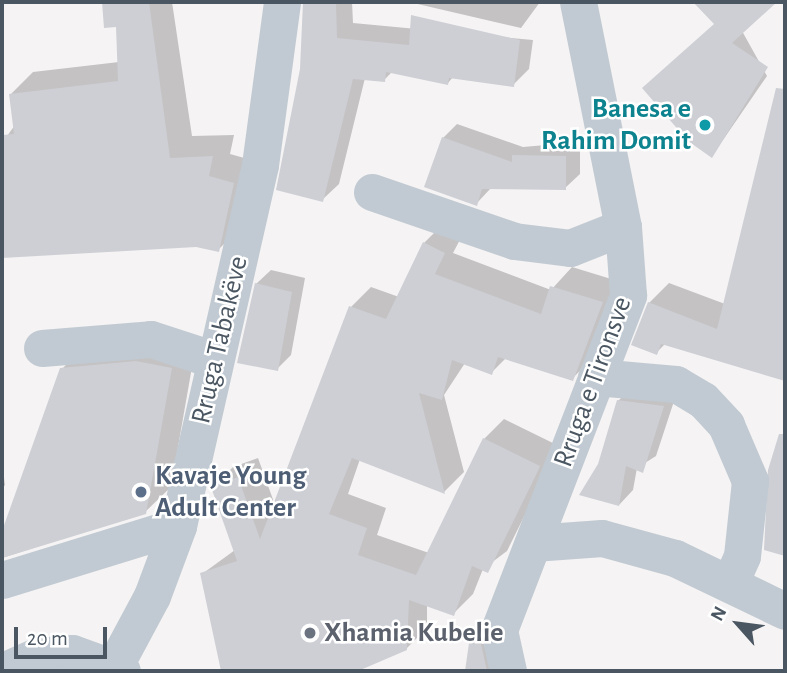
<!DOCTYPE html>
<meta charset="utf-8">
<style>
body{margin:0}
#map{position:relative;width:787px;height:673px;overflow:hidden;background:#f5f3f3;font-family:"Alegreya Sans",sans-serif}
div>[style]{position:absolute}
.shadow>*{inset:0;background:#0003}
.building>*{inset:0;background:#cdcfd5}
.minor>*{height:37px;margin:-18.5px;padding:0 18.5px;transform-origin:18.5px;border-radius:18.5px;background:#c1cad2}
.dots>*{width:19px;height:19px;translate:-50% -50%;box-sizing:border-box;border:4px solid #fff;border-radius:50%}
span{translate:-50% -50%;white-space:nowrap;text-align:center;line-height:1.15;-webkit-text-stroke:5px #fff;paint-order:stroke}
.culture-label{font-size:28px;color:#0d838f;font-weight:700}
.right{translate:-100% -50%;text-align:right}
.street-label{font-size:28px;color:#4a5661}
.service-label{font-size:28px;color:#4e5e75;font-weight:700}
.left{translate:0 -50%;text-align:left}
.worship-label{font-size:28px;color:#5b616d;font-weight:700}
.frame{position:absolute;inset:0;border:4px solid #4a5661;pointer-events:none}
.north{position:absolute;left:703px;top:589px;width:70px;height:70px;-webkit-text-stroke:5px #fff;paint-order:stroke;rotate:298deg;font-size:19px;font-weight:700;line-height:28px;text-align:center;color:#4a5661}
.north::after{content:'';display:block;margin:auto;width:24px;height:32px;background:#4a5661;clip-path:polygon(50% 0,100% 100%,50% 72%,0 100%)}
.scale{position:absolute;left:14px;top:627px;width:93px;height:32px;box-sizing:border-box;border:4px solid #4a5661;border-top:0;padding-left:9px;font-size:21px;line-height:24px;white-space:nowrap;color:#4a5661;-webkit-text-stroke:5px #fff;paint-order:stroke}
</style>
<div id="map">
<div class="shadow">
<div style="clip-path:polygon(104px 2px,172px 2px,192px 136px,234px 135px,230px 154px,255px 161px,240px 228px,218px 250px,196px 245px,2px 256px,2px 143px,15px 125px,11px 94px,33px 72px,119px 62px,117px 25px,106px 26px)"></div>
<div style="clip-path:polygon(304px 2px,352px 2px,353px 23px,533px 40px,529px 69px,513px 85px,453px 77px,448px 83px,392px 72px,384px 80px,365px 78px,339px 184px,322px 200px,302px 69px)"></div>
<div style="clip-path:polygon(409px 2px,540px 2px,521px 28px)"></div>
<div style="clip-path:polygon(696px 2px,774px 2px,742px 31px,767px 76px,712px 156px,716px 23px)"></div>
<div style="clip-path:polygon(785px 107px,785px 379px,665px 344px,656px 353px,649px 303px,669px 283px,725px 304px,769px 124px)"></div>
<div style="clip-path:polygon(457px 124px,523px 147px,580px 142px,580px 174px,565px 188px,491px 188px,476px 204px,443px 138px)"></div>
<div style="clip-path:polygon(444px 223px,464px 232px,453px 253px,551px 290px,572px 267px,621px 282px,592px 358px,572px 379px,506px 358px,491px 373px,465px 363px,444px 395px,464px 472px,444px 492px,360px 459px,348px 494px,386px 508px,377px 535px,429px 553px,484px 439px,504px 419px,559px 446px,507px 551px,483px 569px,473px 594px,453px 614px,427px 605px,427px 628px,406px 649px,354px 671px,223px 671px,202px 574px,235px 550px,213px 487px,233px 467px,258px 458px,275px 505px,351px 307px,371px 287px,399px 297px,424px 243px)"></div>
<div style="clip-path:polygon(271px 270px,305px 278px,291px 355px,277px 369px,256px 284px)"></div>
<div style="clip-path:polygon(87px 343px,196px 344px,171px 487px,145px 512px,2px 558px,2px 536px,62px 369px)"></div>
<div style="clip-path:polygon(633px 387px,677px 392px,656px 456px,637px 468px,633px 490px,619px 505px,600px 465px,618px 401px)"></div>
<div style="clip-path:polygon(785px 435px,785px 554px,766px 548px,779px 441px)"></div>
<div style="clip-path:polygon(2px 463px,5px 485px,2px 489px)"></div>
<div style="clip-path:polygon(485px 630px,505px 671px,467px 671px,471px 644px)"></div>
</div>
<div class="building">
<div style="clip-path:polygon(102px 2px,149px 2px,170px 158px,213px 156px,209px 176px,234px 183px,219px 252px,196px 247px,2px 258px,3px 135px,14px 134px,9px 94px,118px 81px,116px 27px,104px 28px)"></div>
<div style="clip-path:polygon(303px 2px,336px 2px,337px 38px,409px 45px,411px 15px,520px 40px,514px 87px,449px 78px,448px 85px,386px 72px,385px 82px,353px 79px,323px 202px,276px 190px,300px 69px)"></div>
<div style="clip-path:polygon(693px 2px,777px 2px,732px 43px,768px 67px,712px 158px,688px 141px,642px 88px,714px 24px)"></div>
<div style="clip-path:polygon(776px 88px,785px 89px,785px 381px,661px 344px,657px 355px,631px 345px,648px 302px,717px 329px)"></div>
<div style="clip-path:polygon(442px 137px,512px 162px,512px 155px,566px 156px,566px 190px,482px 189px,477px 206px,424px 187px)"></div>
<div style="clip-path:polygon(423px 242px,445px 253px,435px 274px,541px 314px,550px 286px,603px 302px,573px 381px,498px 357px,492px 375px,452px 360px,442px 400px,419px 393px,445px 494px,352px 458px,329px 514px,367px 528px,358px 555px,416px 575px,483px 438px,540px 466px,536px 475px,488px 573px,472px 566px,454px 616px,409px 600px,407px 650px,358px 671px,221px 671px,200px 573px,237px 561px,211px 487px,238px 477px,260px 539px,349px 306px,386px 319px)"></div>
<div style="clip-path:polygon(255px 283px,292px 292px,278px 371px,237px 363px)"></div>
<div style="clip-path:polygon(136px 361px,172px 368px,146px 514px,2px 558px,2px 531px,60px 368px)"></div>
<div style="clip-path:polygon(617px 400px,664px 406px,643px 473px,626px 466px,619px 506px,579px 495px,598px 464px)"></div>
<div style="clip-path:polygon(779px 434px,785px 434px,785px 556px,764px 550px,768px 470px)"></div>
<div style="clip-path:polygon(469px 643px,481px 644px,487px 671px,465px 671px)"></div>
</div>
<div class="minor">
<div style="left:372px;top:192px;width:150px;rotate:19deg"></div>
<div style="left:514px;top:241px;width:56px;rotate:7.1deg"></div>
<div style="left:570px;top:248px;width:57px;rotate:-21.6deg"></div>
<div style="left:42px;top:348px;width:109px;rotate:-4.7deg"></div>
<div style="left:151px;top:339px;width:67px;rotate:18.2deg"></div>
<div style="left:596px;top:377px;width:80px;rotate:5deg"></div>
<div style="left:676px;top:384px;width:31px;rotate:31deg"></div>
<div style="left:703px;top:400px;width:34px;rotate:47deg"></div>
<div style="left:726px;top:425px;width:61px;rotate:66.8deg"></div>
<div style="left:750px;top:481px;width:75px;rotate:96.1deg"></div>
<div style="left:742px;top:556px;width:27px;rotate:114deg"></div>
<div style="left:533px;top:543px;width:69px;rotate:-4.1deg"></div>
<div style="left:602px;top:538px;width:76px;rotate:15.3deg"></div>
<div style="left:675px;top:558px;width:122px;rotate:25.7deg"></div>
<div style="left:2px;top:580px;width:184px;rotate:-17.1deg"></div>
<div style="left:115px;top:665px;width:78px;rotate:-61.8deg"></div>
<div style="left:152px;top:596px;width:75px;rotate:-69.6deg"></div>
<div style="left:178px;top:526px;width:370px;rotate:-77.2deg"></div>
<div style="left:260px;top:165px;width:164px;rotate:-82.3deg"></div>
<div style="left:3px;top:671px;width:37px;rotate:-24deg"></div>
<div style="left:37px;top:656px;width:35px;rotate:-5deg"></div>
<div style="left:72px;top:653px;width:53px;rotate:19.8deg"></div>
<div style="left:508px;top:671px;width:42px;rotate:-102.4deg"></div>
<div style="left:499px;top:630px;width:359px;rotate:-68.9deg"></div>
<div style="left:628px;top:295px;width:68px;rotate:-94.2deg"></div>
<div style="left:623px;top:227px;width:229px;rotate:-101.3deg"></div>
</div>
<div class="dots">
<div style="left:705px;top:125px;background:#0f9aa8"></div>
<div style="left:141px;top:492px;background:#5c6f8a"></div>
<div style="left:310px;top:633px;background:#6b7280"></div>
</div>
<div class="culture-label">
<span class="right" style="left:691px;top:125px">Banesa e<br>Rahim Domit</span>
</div>
<div class="street-label">
<span style="left:220px;top:340px;rotate:-77deg">Rruga Tabakëve</span>
<span style="left:593px;top:382px;rotate:-70deg">Rruga e Tironsve</span>
</div>
<div class="service-label">
<span class="left" style="left:155px;top:492px">Kavaje Young<br>Adult Center</span>
</div>
<div class="worship-label">
<span class="left" style="left:324px;top:633px">Xhamia Kubelie</span>
</div>
<div class="frame"></div>
<div class="north">N</div>
<div class="scale">20 m</div>
</div>
